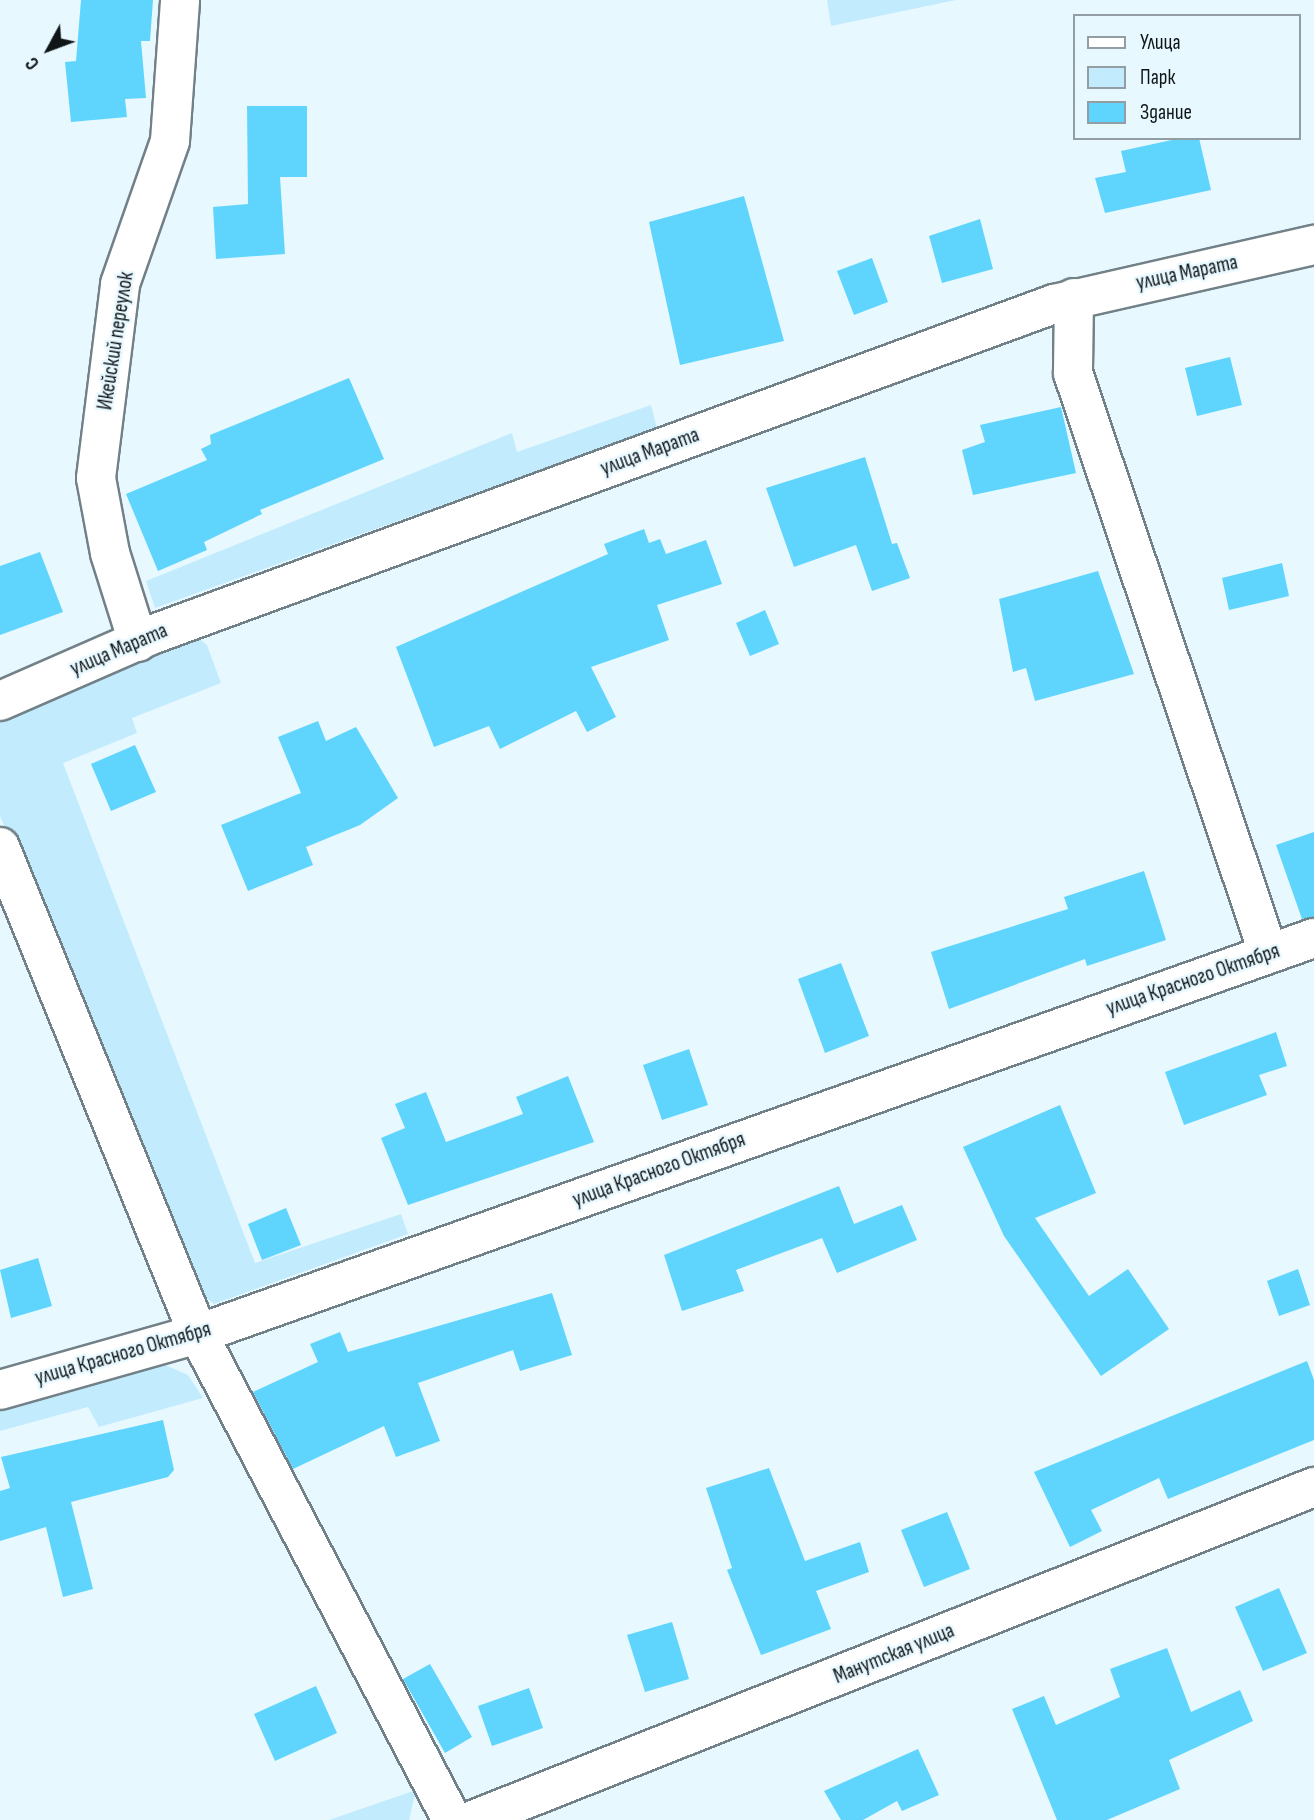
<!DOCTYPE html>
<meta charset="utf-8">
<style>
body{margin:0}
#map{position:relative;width:1314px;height:1820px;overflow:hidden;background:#e8f8ff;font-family:"Sofia Sans Condensed",sans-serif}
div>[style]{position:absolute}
.green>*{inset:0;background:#c2ecfd}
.building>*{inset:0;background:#5fd5fd}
.roads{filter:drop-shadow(2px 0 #728187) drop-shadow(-2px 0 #728187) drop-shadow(0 2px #728187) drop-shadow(0 -2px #728187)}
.minor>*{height:38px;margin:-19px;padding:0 19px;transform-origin:19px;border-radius:19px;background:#fff}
span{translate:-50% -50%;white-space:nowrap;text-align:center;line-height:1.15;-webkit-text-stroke:5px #e8f8ff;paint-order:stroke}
.street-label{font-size:21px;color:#101618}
.legend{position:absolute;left:1073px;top:14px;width:228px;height:126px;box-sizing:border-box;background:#e8f8ff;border:2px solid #929ea3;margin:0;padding:9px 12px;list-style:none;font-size:21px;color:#101618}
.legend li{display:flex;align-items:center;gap:14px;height:35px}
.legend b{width:35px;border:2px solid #929ea3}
.north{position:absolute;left:14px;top:14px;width:70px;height:70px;-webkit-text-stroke:5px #e8f8ff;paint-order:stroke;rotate:229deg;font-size:19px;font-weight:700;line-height:28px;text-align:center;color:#101618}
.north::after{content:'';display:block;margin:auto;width:24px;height:32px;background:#101618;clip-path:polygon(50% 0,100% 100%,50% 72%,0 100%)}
</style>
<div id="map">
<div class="green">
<div style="clip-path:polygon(827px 0,956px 0,831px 26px)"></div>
<div style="clip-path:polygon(651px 405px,657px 428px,155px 608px,146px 581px,512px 433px,517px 452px)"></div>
<div style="clip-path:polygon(196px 636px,207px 645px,221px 683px,132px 718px,137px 733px,63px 763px,255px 1263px,401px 1214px,408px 1234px,214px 1304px,188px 1283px,0 816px,0 714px)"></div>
<div style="clip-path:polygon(149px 1358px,188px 1375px,203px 1398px,99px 1427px,88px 1407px,0 1431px,0 1403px)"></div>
<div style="clip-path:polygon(416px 1790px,409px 1820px,329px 1820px)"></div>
</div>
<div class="building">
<div style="clip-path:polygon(81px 0,153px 0,150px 41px,141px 41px,146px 98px,125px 99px,127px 117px,71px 122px,65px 62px,76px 61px)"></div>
<div style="clip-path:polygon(247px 106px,307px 106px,307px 177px,280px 177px,285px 254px,216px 259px,213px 207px,248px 204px)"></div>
<div style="clip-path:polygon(1181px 138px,1199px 138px,1211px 190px,1105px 213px,1095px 178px,1126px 172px,1121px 151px)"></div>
<div style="clip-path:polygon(744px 196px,784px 341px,680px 365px,649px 222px)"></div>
<div style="clip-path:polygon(980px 219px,993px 269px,942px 283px,929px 236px)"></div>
<div style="clip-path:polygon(872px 258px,888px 302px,854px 315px,837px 271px)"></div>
<div style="clip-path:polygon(1230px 357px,1242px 405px,1197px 416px,1185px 368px)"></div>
<div style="clip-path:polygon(349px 378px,384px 459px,260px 510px,262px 514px,204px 542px,207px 550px,158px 571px,126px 494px,207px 460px,201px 449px,211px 444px,210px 435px)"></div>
<div style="clip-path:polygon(1061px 407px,1076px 473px,973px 495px,962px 450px,985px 442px,980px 425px)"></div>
<div style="clip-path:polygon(865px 457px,892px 544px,897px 543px,910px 578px,872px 591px,856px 545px,794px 567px,766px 488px)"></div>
<div style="clip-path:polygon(644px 529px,649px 543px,660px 539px,666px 554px,706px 540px,722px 584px,657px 605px,669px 640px,591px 667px,616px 717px,587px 732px,576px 711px,500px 749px,489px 726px,434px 747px,396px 647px,608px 554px,604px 544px)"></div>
<div style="clip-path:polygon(40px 552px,63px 612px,0 635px,0 566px)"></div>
<div style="clip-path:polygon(1282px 563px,1289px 596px,1229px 610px,1222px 578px)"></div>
<div style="clip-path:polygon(1098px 571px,1134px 674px,1035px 701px,1026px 668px,1013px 672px,999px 599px)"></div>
<div style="clip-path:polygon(765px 610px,779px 644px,750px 656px,736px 623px)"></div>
<div style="clip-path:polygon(318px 721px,326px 741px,356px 727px,398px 798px,360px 825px,306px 847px,313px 865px,248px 891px,221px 825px,301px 793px,278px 737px)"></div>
<div style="clip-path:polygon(135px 745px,156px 792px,111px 811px,91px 764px)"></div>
<div style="clip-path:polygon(1314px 832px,1314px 917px,1302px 919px,1276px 845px)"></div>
<div style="clip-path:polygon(1144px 871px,1166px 940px,1087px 966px,1085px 959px,949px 1009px,931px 952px,1068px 909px,1064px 897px)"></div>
<div style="clip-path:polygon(841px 963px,869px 1036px,825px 1053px,798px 979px)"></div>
<div style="clip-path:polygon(1276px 1032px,1287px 1066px,1259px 1075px,1267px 1095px,1184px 1125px,1165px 1072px)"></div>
<div style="clip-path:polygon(689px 1049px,708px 1105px,662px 1120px,643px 1065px)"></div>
<div style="clip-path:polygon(568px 1076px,594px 1142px,408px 1205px,381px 1138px,405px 1128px,395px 1104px,426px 1092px,446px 1142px,523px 1114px,516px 1097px)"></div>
<div style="clip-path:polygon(1060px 1105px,1096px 1193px,1035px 1218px,1089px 1296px,1128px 1269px,1169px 1329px,1101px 1376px,1004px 1236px,963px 1147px)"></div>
<div style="clip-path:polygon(839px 1186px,854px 1224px,902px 1205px,917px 1240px,837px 1273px,822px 1238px,736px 1270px,744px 1291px,682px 1311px,664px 1255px)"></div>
<div style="clip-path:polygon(286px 1208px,301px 1245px,262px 1260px,248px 1224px)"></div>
<div style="clip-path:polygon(38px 1258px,52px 1306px,11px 1318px,0 1270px)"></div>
<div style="clip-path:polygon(1298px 1269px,1310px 1305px,1279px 1316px,1267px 1281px)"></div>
<div style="clip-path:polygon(552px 1293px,572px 1355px,520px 1371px,513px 1350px,418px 1383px,440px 1441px,396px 1457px,384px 1426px,293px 1469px,253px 1392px,318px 1362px,310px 1344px,340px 1332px,348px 1352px)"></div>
<div style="clip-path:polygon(1307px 1361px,1314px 1380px,1314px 1440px,1168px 1499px,1159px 1478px,1091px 1510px,1102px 1531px,1070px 1547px,1034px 1472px)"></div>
<div style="clip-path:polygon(163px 1420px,174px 1470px,168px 1477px,71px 1502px,93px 1589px,63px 1597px,46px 1527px,0 1541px,0 1491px,10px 1488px,1px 1457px)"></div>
<div style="clip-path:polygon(769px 1468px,805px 1561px,860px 1542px,869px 1572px,816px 1591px,831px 1629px,761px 1655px,727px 1570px,732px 1568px,706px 1488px)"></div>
<div style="clip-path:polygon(947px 1512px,970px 1569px,924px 1587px,901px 1530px)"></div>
<div style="clip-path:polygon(1279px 1588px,1307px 1653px,1263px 1671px,1235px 1607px)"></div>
<div style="clip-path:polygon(672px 1622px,689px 1679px,645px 1692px,627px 1635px)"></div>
<div style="clip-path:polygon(1167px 1648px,1191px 1712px,1240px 1690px,1253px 1721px,1169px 1760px,1180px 1789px,1107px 1820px,1057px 1820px,1012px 1709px,1044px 1696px,1056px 1725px,1120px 1697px,1110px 1669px)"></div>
<div style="clip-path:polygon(430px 1664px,472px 1737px,445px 1753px,403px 1679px)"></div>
<div style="clip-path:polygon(316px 1686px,337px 1733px,275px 1761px,254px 1714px)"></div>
<div style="clip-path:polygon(529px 1688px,543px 1728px,492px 1746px,478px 1706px)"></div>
<div style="clip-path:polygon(918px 1749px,939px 1795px,902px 1811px,897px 1801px,863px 1820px,841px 1820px,824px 1791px)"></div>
</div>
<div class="roads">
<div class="minor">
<div style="left:1074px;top:298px;width:75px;rotate:90.8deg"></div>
<div style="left:1073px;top:373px;width:611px;rotate:71.39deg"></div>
<div style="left:138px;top:642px;width:93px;rotate:-107.5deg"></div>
<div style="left:110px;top:553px;width:76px;rotate:-100.6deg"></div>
<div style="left:96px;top:478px;width:195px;rotate:-82.9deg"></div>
<div style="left:120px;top:284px;width:151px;rotate:-70.7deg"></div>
<div style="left:170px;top:141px;width:141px;rotate:-85.9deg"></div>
<div style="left:0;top:701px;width:165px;rotate:-23.6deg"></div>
<div style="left:151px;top:635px;width:962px;rotate:-20.13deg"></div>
<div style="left:1054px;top:304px;width:267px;rotate:-12.8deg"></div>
<div style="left:0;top:847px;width:526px;rotate:67.87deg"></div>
<div style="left:198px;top:1334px;width:548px;rotate:62.41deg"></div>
<div style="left:0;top:1390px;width:206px;rotate:-15.8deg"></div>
<div style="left:198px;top:1334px;width:1184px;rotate:-19.54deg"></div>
<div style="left:473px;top:1820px;width:905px;rotate:-21.6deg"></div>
</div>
</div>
<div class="street-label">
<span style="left:1187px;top:273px;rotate:-12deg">улица Марата</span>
<span style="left:116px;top:341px;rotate:-81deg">Икейский переулок</span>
<span style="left:650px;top:452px;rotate:-20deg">улица Марата</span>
<span style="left:119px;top:650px;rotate:-23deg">улица Марата</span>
<span style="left:1193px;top:980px;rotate:-19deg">улица Красного Октября</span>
<span style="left:659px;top:1170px;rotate:-20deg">улица Красного Октября</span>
<span style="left:123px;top:1354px;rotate:-16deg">улица Красного Октября</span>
<span style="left:894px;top:1654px;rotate:-22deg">Манутская улица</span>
</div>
<ul class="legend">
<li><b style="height:9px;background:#fff"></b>Улица</li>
<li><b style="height:19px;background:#c2ecfd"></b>Парк</li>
<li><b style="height:19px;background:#5fd5fd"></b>Здание</li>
</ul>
<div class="north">С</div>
</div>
